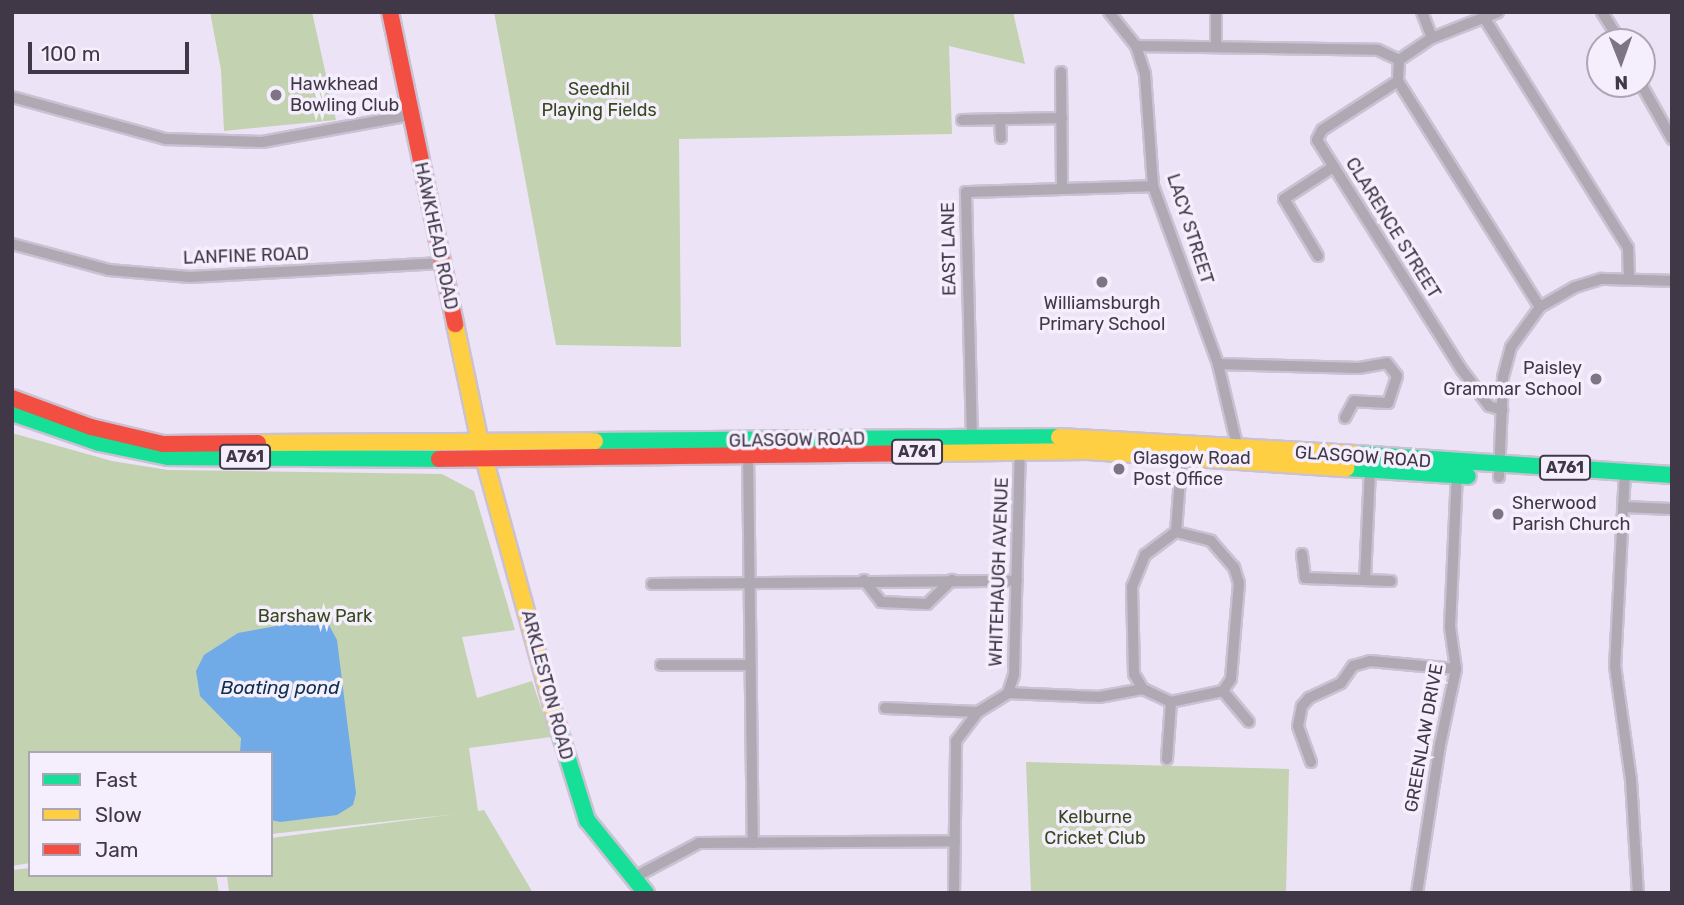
<!DOCTYPE html>
<style>
body{margin:0}
#map{position:relative;width:1684px;height:905px;overflow:hidden;background:#ede3f7;font-family:Rubik,sans-serif}
div>[style]{position:absolute}
.green>*{inset:0;background:#c3d2b0}
.water>*{inset:0;background:#70aae7}
.roads{filter:drop-shadow(2px 0 #cac2d2) drop-shadow(-2px 0 #cac2d2) drop-shadow(0 2px #cac2d2) drop-shadow(0 -2px #cac2d2)}
.street>*{height:10px;margin:-5px;padding:0 5px;transform-origin:5px;border-radius:5px;background:#aea9b2}
.fast>*{height:16px;margin:-8px;padding:0 8px;transform-origin:8px;border-radius:8px;background:#16e098}
.slow>*{height:16px;margin:-8px;padding:0 8px;transform-origin:8px;border-radius:8px;background:#ffcf43}
.jam>*{height:16px;margin:-8px;padding:0 8px;transform-origin:8px;border-radius:8px;background:#f24e42}
.dots>*{width:19px;height:19px;translate:-50% -50%;box-sizing:border-box;border:4px solid #f5eefc;border-radius:50%}
span{translate:-50% -50%;white-space:nowrap;text-align:center;line-height:1.15;-webkit-text-stroke:7px #f5eefc;paint-order:stroke}
.shield-label span{padding:2px 5px;background:#f5eefc;border:2px solid;border-radius:5px;-webkit-text-stroke-width:0}
.shield-label{font-size:16px;color:#403846;font-weight:700}
.poi-label{font-size:18px;color:#403846}
.left{translate:0 -50%;text-align:left}
.right{translate:-100% -50%;text-align:right}
.park-label{font-size:18px;color:#36481e}
.street-label{font-size:18px;color:#403846}
.water-label{font-size:19px;color:#0c304f;font-style:italic}
.frame{position:absolute;inset:0;border:14px solid #403846;pointer-events:none}
.legend{position:absolute;left:28px;top:751px;width:245px;height:126px;box-sizing:border-box;background:#f5eefc;border:2px solid #ada5b3;margin:0;padding:9px 12px;list-style:none;font-size:21px;color:#403846}
.legend li{display:flex;align-items:center;gap:14px;height:35px}
.legend b{width:35px;border:2px solid #ada5b3}
.north{position:absolute;left:1586px;top:28px;width:70px;height:70px;box-sizing:border-box;background:#f5eefc;border:2px solid #ada5b3;border-radius:50%;rotate:179deg;font-size:19px;font-weight:700;line-height:28px;text-align:center;color:#403846}
.north::after{content:'';display:block;margin:auto;width:24px;height:32px;background:#7d7484;clip-path:polygon(50% 0,100% 100%,50% 72%,0 100%)}
.scale{position:absolute;left:28px;top:42px;width:161px;height:32px;box-sizing:border-box;border:4px solid #403846;border-top:0;padding-left:9px;font-size:21px;line-height:24px;white-space:nowrap;color:#403846;-webkit-text-stroke:5px #f5eefc;paint-order:stroke}
</style>
<div id="map">
<div class="green">
<div style="clip-path:polygon(210px 12px,312px 12px,336px 120px,224px 131px,221px 70px)"></div>
<div style="clip-path:polygon(494px 12px,1013px 12px,1025px 64px,949px 46px,952px 134px,679px 139px,681px 347px,556px 345px)"></div>
<div style="clip-path:polygon(12px 433px,112px 461px,168px 470px,442px 474px,474px 491px,515px 630px,462px 637px,477px 698px,532px 681px,551px 737px,469px 748px,478px 811px,484px 810px,533px 893px,229px 893px,227px 875px,271px 875px,271px 838px,456px 814px,271px 834px,271px 753px,30px 753px,30px 863px,12px 866px)"></div>
<div style="clip-path:polygon(1026px 762px,1289px 769px,1286px 893px,1031px 893px)"></div>
<div style="clip-path:polygon(30px 868px,30px 875px,216px 875px,219px 893px,12px 893px,12px 870px)"></div>
</div>
<div class="water">
<div style="clip-path:polygon(315px 619px,329px 625px,337px 640px,356px 793px,353px 805px,337px 815px,280px 822px,271px 820px,271px 753px,240px 753px,241px 738px,200px 696px,196px 671px,204px 655px,238px 633px)"></div>
</div>
<div class="roads">
<div class="street">
<div style="left:1109px;top:12px;width:43px;rotate:51.5deg"></div>
<div style="left:1136px;top:46px;width:29px;rotate:72deg"></div>
<div style="left:1145px;top:74px;width:112px;rotate:85.9deg"></div>
<div style="left:1153px;top:186px;width:189px;rotate:69.9deg"></div>
<div style="left:1218px;top:364px;width:87px;rotate:76.8deg"></div>
<div style="left:1422px;top:12px;width:28px;rotate:69deg"></div>
<div style="left:1602px;top:12px;width:36px;rotate:58deg"></div>
<div style="left:1485px;top:19px;width:270px;rotate:58deg"></div>
<div style="left:1628px;top:248px;width:31px;rotate:88deg"></div>
<div style="left:1216px;top:45px;width:33px;rotate:-90deg"></div>
<div style="left:1136px;top:46px;width:242px;rotate:0.9deg"></div>
<div style="left:1378px;top:50px;width:23px;rotate:25deg"></div>
<div style="left:1399px;top:60px;width:21px;rotate:93deg"></div>
<div style="left:1398px;top:81px;width:267px;rotate:57.9deg"></div>
<div style="left:1399px;top:60px;width:40px;rotate:-34deg"></div>
<div style="left:1432px;top:38px;width:71px;rotate:-21.5deg"></div>
<div style="left:1061px;top:72px;width:117px;rotate:89.5deg"></div>
<div style="left:1398px;top:81px;width:90px;rotate:147.2deg"></div>
<div style="left:1322px;top:130px;width:11px;rotate:117deg"></div>
<div style="left:1317px;top:140px;width:272px;rotate:57.8deg"></div>
<div style="left:1462px;top:370px;width:45px;rotate:53.1deg"></div>
<div style="left:1489px;top:406px;width:14px;rotate:17deg"></div>
<div style="left:1641px;top:84px;width:63px;rotate:60.6deg"></div>
<div style="left:12px;top:97px;width:160px;rotate:15.3deg"></div>
<div style="left:166px;top:139px;width:96px;rotate:1.8deg"></div>
<div style="left:262px;top:142px;width:151px;rotate:-10.3deg"></div>
<div style="left:1000px;top:119px;width:19px;rotate:87deg"></div>
<div style="left:962px;top:120px;width:100px;rotate:-1.1deg"></div>
<div style="left:12px;top:244px;width:100px;rotate:15deg"></div>
<div style="left:109px;top:270px;width:81px;rotate:4.9deg"></div>
<div style="left:190px;top:277px;width:252px;rotate:-3.2deg"></div>
<div style="left:1318px;top:256px;width:66px;rotate:-120.8deg"></div>
<div style="left:1284px;top:199px;width:59px;rotate:-33.1deg"></div>
<div style="left:1218px;top:364px;width:141px;rotate:1.6deg"></div>
<div style="left:1359px;top:368px;width:28px;rotate:-10deg"></div>
<div style="left:1387px;top:363px;width:16px;rotate:52deg"></div>
<div style="left:1397px;top:376px;width:28px;rotate:108deg"></div>
<div style="left:1388px;top:403px;width:34px;rotate:-177deg"></div>
<div style="left:1354px;top:401px;width:19px;rotate:118deg"></div>
<div style="left:972px;top:441px;width:249px;rotate:-91.4deg"></div>
<div style="left:966px;top:192px;width:187px;rotate:-1.8deg"></div>
<div style="left:748px;top:451px;width:392px;rotate:89.3deg"></div>
<div style="left:1625px;top:471px;width:195px;rotate:92.9deg"></div>
<div style="left:1615px;top:666px;width:115px;rotate:82deg"></div>
<div style="left:1631px;top:780px;width:113px;rotate:86.5deg"></div>
<div style="left:1499px;top:477px;width:100px;rotate:-87.7deg"></div>
<div style="left:1503px;top:377px;width:31px;rotate:-75deg"></div>
<div style="left:1511px;top:347px;width:49px;rotate:-54.1deg"></div>
<div style="left:1540px;top:307px;width:40px;rotate:-29.7deg"></div>
<div style="left:1575px;top:287px;width:28px;rotate:-17deg"></div>
<div style="left:1602px;top:279px;width:70px;rotate:1.6deg"></div>
<div style="left:1623px;top:507px;width:49px;rotate:2.3deg"></div>
<div style="left:1176px;top:532px;width:36px;rotate:14deg"></div>
<div style="left:1211px;top:541px;width:35px;rotate:49deg"></div>
<div style="left:1234px;top:567px;width:17px;rotate:73deg"></div>
<div style="left:1239px;top:583px;width:96px;rotate:94.8deg"></div>
<div style="left:1231px;top:679px;width:14px;rotate:124deg"></div>
<div style="left:1223px;top:691px;width:53px;rotate:168.1deg"></div>
<div style="left:1171px;top:702px;width:31px;rotate:-155deg"></div>
<div style="left:1143px;top:689px;width:17px;rotate:-121deg"></div>
<div style="left:1134px;top:674px;width:87px;rotate:-91.3deg"></div>
<div style="left:1132px;top:587px;width:35px;rotate:-68deg"></div>
<div style="left:1145px;top:555px;width:39px;rotate:-37deg"></div>
<div style="left:1176px;top:532px;width:79px;rotate:-85.7deg"></div>
<div style="left:1302px;top:554px;width:24px;rotate:83deg"></div>
<div style="left:1305px;top:578px;width:86px;rotate:2deg"></div>
<div style="left:864px;top:580px;width:28px;rotate:52deg"></div>
<div style="left:881px;top:602px;width:46px;rotate:2.5deg"></div>
<div style="left:927px;top:604px;width:35px;rotate:-44deg"></div>
<div style="left:1365px;top:580px;width:109px;rotate:-87.4deg"></div>
<div style="left:652px;top:584px;width:365px;rotate:-0.5deg"></div>
<div style="left:661px;top:665px;width:89px"></div>
<div style="left:1223px;top:691px;width:40px;rotate:50deg"></div>
<div style="left:1008px;top:693px;width:91px;rotate:2.5deg"></div>
<div style="left:1099px;top:697px;width:45px;rotate:-10.3deg"></div>
<div style="left:885px;top:708px;width:93px;rotate:2.5deg"></div>
<div style="left:1167px;top:759px;width:57px;rotate:-86deg"></div>
<div style="left:1311px;top:762px;width:38px;rotate:-110deg"></div>
<div style="left:1298px;top:726px;width:20px;rotate:-79deg"></div>
<div style="left:1302px;top:706px;width:11px;rotate:-49deg"></div>
<div style="left:1309px;top:698px;width:35px;rotate:-25deg"></div>
<div style="left:1341px;top:683px;width:21px;rotate:-55deg"></div>
<div style="left:1353px;top:666px;width:18px;rotate:-16deg"></div>
<div style="left:1370px;top:661px;width:86px;rotate:5.3deg"></div>
<div style="left:633px;top:878px;width:75px;rotate:-27.9deg"></div>
<div style="left:699px;top:843px;width:256px;rotate:-0.4deg"></div>
<div style="left:954px;top:893px;width:152px;rotate:-89.2deg"></div>
<div style="left:956px;top:741px;width:36px;rotate:-53deg"></div>
<div style="left:978px;top:712px;width:36px;rotate:-32deg"></div>
<div style="left:1008px;top:693px;width:20px;rotate:-72deg"></div>
<div style="left:1014px;top:674px;width:227px;rotate:-88.5deg"></div>
<div style="left:1417px;top:893px;width:150px;rotate:-81.2deg"></div>
<div style="left:1440px;top:745px;width:78px;rotate:-78.1deg"></div>
<div style="left:1456px;top:669px;width:42px;rotate:-98.1deg"></div>
<div style="left:1450px;top:627px;width:157px;rotate:-87.4deg"></div>
</div>
<div class="fast">
<div style="left:12px;top:413px;width:92px;rotate:19deg"></div>
<div style="left:99px;top:443px;width:70px;rotate:11.5deg"></div>
<div style="left:168px;top:457px;width:271px;rotate:0.4deg"></div>
<div style="left:595px;top:441px;width:464px;rotate:-0.5deg"></div>
<div style="left:1356px;top:454px;width:317px;rotate:3.8deg"></div>
<div style="left:1346px;top:468px;width:122px;rotate:3.8deg"></div>
<div style="left:556px;top:720px;width:105px;rotate:72.8deg"></div>
<div style="left:587px;top:820px;width:94px;rotate:51.1deg"></div>
</div>
<div class="slow">
<div style="left:455px;top:324px;width:122px;rotate:78.1deg"></div>
<div style="left:480px;top:443px;width:287px;rotate:74.7deg"></div>
<div style="left:1059px;top:437px;width:297px;rotate:3.3deg"></div>
<div style="left:258px;top:443px;width:337px;rotate:-0.3deg"></div>
<div style="left:922px;top:453px;width:166px;rotate:-0.7deg"></div>
<div style="left:1088px;top:451px;width:259px;rotate:3.8deg"></div>
</div>
<div class="jam">
<div style="left:390px;top:12px;width:319px;rotate:78.2deg"></div>
<div style="left:12px;top:398px;width:84px;rotate:20.2deg"></div>
<div style="left:91px;top:427px;width:74px;rotate:13.3deg"></div>
<div style="left:163px;top:444px;width:95px;rotate:-0.6deg"></div>
<div style="left:439px;top:459px;width:483px;rotate:-0.7deg"></div>
</div>
</div>
<div class="dots">
<div style="left:276px;top:95px;background:#7d7484"></div>
<div style="left:1102px;top:282px;background:#7d7484"></div>
<div style="left:1596px;top:379px;background:#7d7484"></div>
<div style="left:1119px;top:469px;background:#7d7484"></div>
<div style="left:1498px;top:514px;background:#7d7484"></div>
</div>
<div class="shield-label">
<span style="left:917px;top:452px">A761</span>
<span style="left:245px;top:457px">A761</span>
<span style="left:1565px;top:468px">A761</span>
</div>
<div class="poi-label">
<span class="left" style="left:290px;top:95px">Hawkhead<br>Bowling Club</span>
<span style="left:1102px;top:314px">Williamsburgh<br>Primary School</span>
<span class="right" style="left:1582px;top:379px">Paisley<br>Grammar School</span>
<span class="left" style="left:1133px;top:469px">Glasgow Road<br>Post Office</span>
<span class="left" style="left:1512px;top:514px">Sherwood<br>Parish Church</span>
</div>
<div class="park-label">
<span style="left:599px;top:100px">Seedhil<br>Playing Fields</span>
<span style="left:315px;top:616px">Barshaw Park</span>
<span style="left:1095px;top:828px">Kelburne<br>Cricket Club</span>
</div>
<div class="street-label">
<span style="left:1393px;top:228px;rotate:58deg">CLARENCE STREET</span>
<span style="left:1190px;top:229px;rotate:72deg">LACY STREET</span>
<span style="left:436px;top:236px;rotate:78deg">HAWKHEAD ROAD</span>
<span style="left:949px;top:249px;rotate:-91deg">EAST LANE</span>
<span style="left:246px;top:256px;rotate:-2deg">LANFINE ROAD</span>
<span style="left:797px;top:440px;rotate:-1deg">GLASGOW ROAD</span>
<span style="left:1363px;top:457px;rotate:4deg">GLASGOW ROAD</span>
<span style="left:999px;top:572px;rotate:-88deg">WHITEHAUGH AVENUE</span>
<span style="left:547px;top:685px;rotate:75deg">ARKLESTON ROAD</span>
<span style="left:1424px;top:738px;rotate:-80deg">GREENLAW DRIVE</span>
</div>
<div class="water-label">
<span style="left:280px;top:688px">Boating pond</span>
</div>
<div class="frame"></div>
<ul class="legend">
<li><b style="height:9px;background:#16e098"></b>Fast</li>
<li><b style="height:9px;background:#ffcf43"></b>Slow</li>
<li><b style="height:9px;background:#f24e42"></b>Jam</li>
</ul>
<div class="north">N</div>
<div class="scale">100 m</div>
</div>
